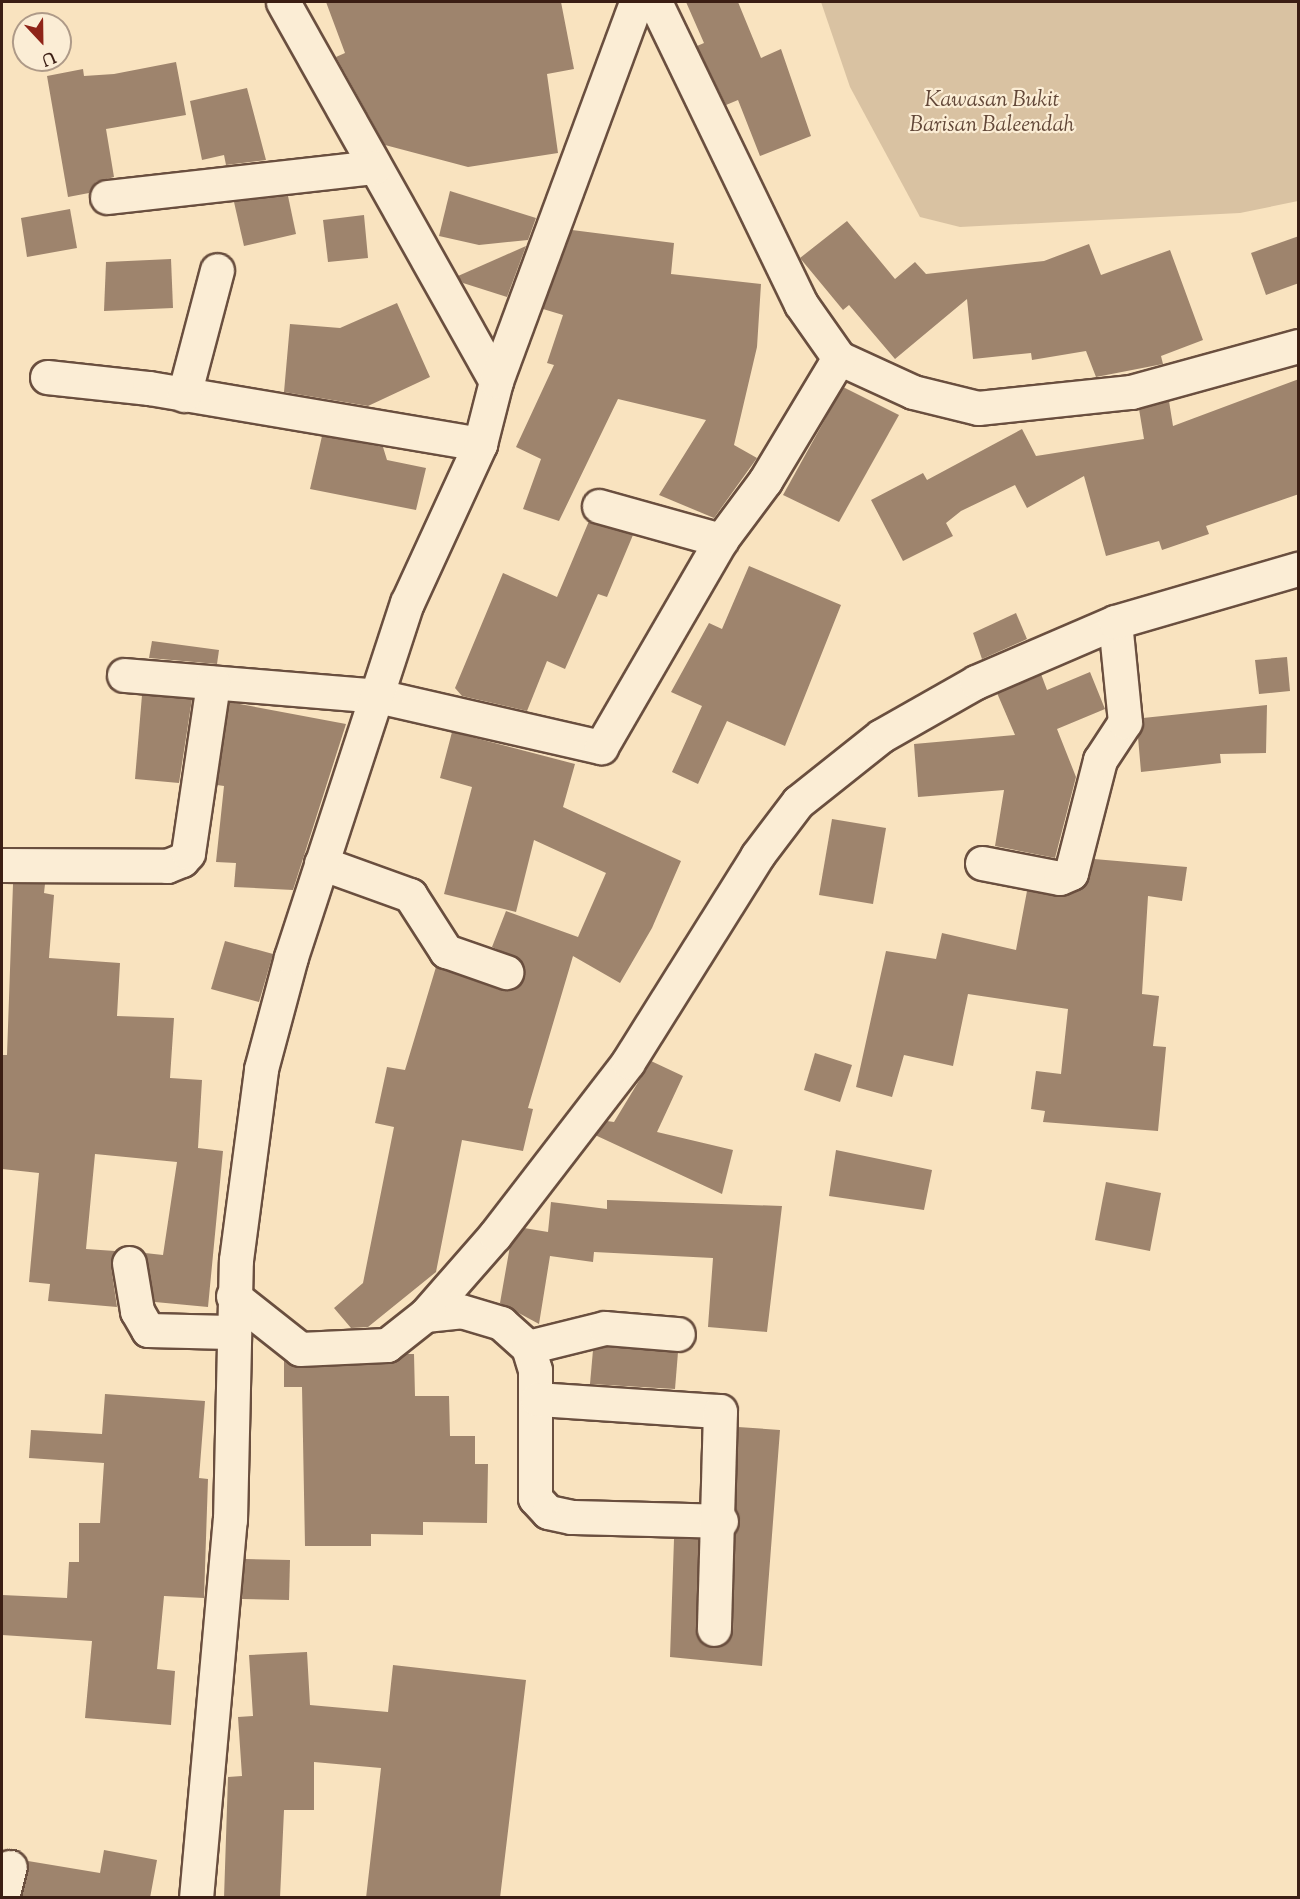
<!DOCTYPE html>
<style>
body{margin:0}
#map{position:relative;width:1300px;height:1899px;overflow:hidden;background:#f9e3bf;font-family:"Sorts Mill Goudy",serif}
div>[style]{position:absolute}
.green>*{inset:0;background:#d9c2a2}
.building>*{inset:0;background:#9e846d}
.roads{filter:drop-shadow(2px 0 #6a4f3f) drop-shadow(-2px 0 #6a4f3f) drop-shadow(0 2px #6a4f3f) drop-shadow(0 -2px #6a4f3f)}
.minor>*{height:33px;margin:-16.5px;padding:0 16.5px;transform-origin:16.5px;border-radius:16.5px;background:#fbedd5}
span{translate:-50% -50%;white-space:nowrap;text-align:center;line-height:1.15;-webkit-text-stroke:4.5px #fbedd5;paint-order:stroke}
.park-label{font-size:22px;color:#624738;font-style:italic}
.frame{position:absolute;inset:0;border:3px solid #3b1e14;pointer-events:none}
.north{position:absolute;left:12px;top:12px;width:60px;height:60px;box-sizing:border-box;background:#fbedd5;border:2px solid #ae9a88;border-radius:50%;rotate:158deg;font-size:16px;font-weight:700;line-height:24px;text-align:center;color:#3b1e14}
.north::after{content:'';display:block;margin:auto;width:21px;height:27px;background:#8f2418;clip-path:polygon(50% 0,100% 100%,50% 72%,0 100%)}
</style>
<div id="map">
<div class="green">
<div style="clip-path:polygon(821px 2px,1298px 2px,1298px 201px,1240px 213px,960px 227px,920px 217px,850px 87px)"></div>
</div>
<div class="building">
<div style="clip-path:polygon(326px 2px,561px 2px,574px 69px,547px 74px,558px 153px,468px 167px,385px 145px,336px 57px,345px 53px)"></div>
<div style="clip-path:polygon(686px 2px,738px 2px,761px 58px,781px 49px,811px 136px,760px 156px,738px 100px,726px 105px,697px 46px,704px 43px)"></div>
<div style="clip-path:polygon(176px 62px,186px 115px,106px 129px,114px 177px,96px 182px,89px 193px,68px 197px,47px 76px,83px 69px,84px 76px,114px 74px)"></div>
<div style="clip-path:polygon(247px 88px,266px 160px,226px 165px,224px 155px,202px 160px,190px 101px)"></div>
<div style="clip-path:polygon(450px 191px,536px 218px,528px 240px,479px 245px,439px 236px)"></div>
<div style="clip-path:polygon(288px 196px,296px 234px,244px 246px,234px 202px)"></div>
<div style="clip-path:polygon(70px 209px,77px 248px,27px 257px,21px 218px)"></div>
<div style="clip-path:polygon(364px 215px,368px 258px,328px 262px,323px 220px)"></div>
<div style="clip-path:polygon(847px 221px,895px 279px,915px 262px,926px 274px,1044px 261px,1089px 244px,1101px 275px,1170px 250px,1203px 340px,1161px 356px,1163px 364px,1096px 377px,1086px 351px,1032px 360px,1031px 353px,973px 359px,967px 299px,895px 359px,849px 305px,843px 310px,800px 258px)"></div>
<div style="clip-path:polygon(572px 230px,674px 243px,671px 274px,761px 284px,757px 347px,734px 445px,757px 458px,714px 518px,659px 495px,706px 420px,618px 399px,559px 521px,523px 509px,541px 459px,516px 447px,554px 365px,547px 363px,563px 315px,543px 309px)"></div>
<div style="clip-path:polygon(1299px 236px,1299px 283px,1266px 295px,1251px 253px)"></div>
<div style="clip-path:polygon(526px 246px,507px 297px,463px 283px,458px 276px)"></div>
<div style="clip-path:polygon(171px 259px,173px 308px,104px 311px,106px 262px)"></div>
<div style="clip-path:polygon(397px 303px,430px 377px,368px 406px,284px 392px,290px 324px,340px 328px)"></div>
<div style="clip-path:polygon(1299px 379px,1299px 494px,1206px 526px,1209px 534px,1162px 550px,1159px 541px,1106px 556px,1084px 476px,1027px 508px,1015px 485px,961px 511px,946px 523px,953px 536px,903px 561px,871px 500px,923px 473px,927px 480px,1022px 429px,1036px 456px,1144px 439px,1139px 409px,1169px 401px,1173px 426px)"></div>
<div style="clip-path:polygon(843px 387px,899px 415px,839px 522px,783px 495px)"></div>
<div style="clip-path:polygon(322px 436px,383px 447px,387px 460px,426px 468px,416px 510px,310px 489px)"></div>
<div style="clip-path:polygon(589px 521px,633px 535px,607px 597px,598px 594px,565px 669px,547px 661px,527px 711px,462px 696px,455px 688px,503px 573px,557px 597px)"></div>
<div style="clip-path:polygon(749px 566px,841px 605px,785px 746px,727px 721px,698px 784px,672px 772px,702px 706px,671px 692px,709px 623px,722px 629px)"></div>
<div style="clip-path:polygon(1016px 613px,1027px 639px,982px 659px,973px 633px)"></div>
<div style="clip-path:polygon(152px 641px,219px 650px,217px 664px,149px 658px)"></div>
<div style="clip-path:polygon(1287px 657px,1290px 691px,1259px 694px,1255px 660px)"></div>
<div style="clip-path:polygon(1090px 672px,1105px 709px,1057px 729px,1076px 777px,1055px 858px,995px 846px,1004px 790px,918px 797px,914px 744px,1015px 735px,997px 693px,1041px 674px,1047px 690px)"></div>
<div style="clip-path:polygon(142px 695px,192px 699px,179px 783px,135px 779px)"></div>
<div style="clip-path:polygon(229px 702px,346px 724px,293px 890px,234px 887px,236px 863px,216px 862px,224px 786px,217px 785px)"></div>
<div style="clip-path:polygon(1267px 705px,1266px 753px,1220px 754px,1221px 763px,1141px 772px,1138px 737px,1143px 718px)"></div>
<div style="clip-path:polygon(452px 732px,575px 764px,563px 807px,681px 861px,652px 928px,620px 983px,573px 956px,528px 1108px,533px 1109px,523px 1151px,462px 1140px,436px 1272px,368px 1327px,351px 1328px,334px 1308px,363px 1283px,394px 1127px,375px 1123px,387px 1067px,405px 1070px,436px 967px,500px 990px,518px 987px,524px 978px,521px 960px,492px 947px,506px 911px,578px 937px,606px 873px,534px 840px,516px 912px,444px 894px,472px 787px,440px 778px)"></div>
<div style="clip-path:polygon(832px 819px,886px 828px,873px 904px,819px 895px)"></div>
<div style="clip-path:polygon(1094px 859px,1187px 867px,1182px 901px,1148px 896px,1142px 994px,1159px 996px,1153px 1046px,1166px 1047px,1158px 1131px,1043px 1122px,1045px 1111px,1031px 1109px,1036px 1071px,1061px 1074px,1068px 1009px,968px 994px,953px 1066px,904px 1055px,892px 1097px,856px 1087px,886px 951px,936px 959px,942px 933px,1016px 950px,1027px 891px,1057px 896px,1079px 890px)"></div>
<div style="clip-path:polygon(13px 884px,45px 884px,44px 893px,54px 895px,49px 958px,120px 963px,117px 1016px,174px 1018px,170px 1078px,202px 1080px,198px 1148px,223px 1151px,208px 1307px,155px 1302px,145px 1253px,163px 1255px,177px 1162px,95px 1154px,86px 1249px,115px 1251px,111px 1266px,117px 1307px,48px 1301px,50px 1284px,29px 1282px,39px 1173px,2px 1169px,2px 1055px,7px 1055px)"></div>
<div style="clip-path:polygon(225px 941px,273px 954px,259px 1002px,211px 989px)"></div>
<div style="clip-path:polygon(815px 1053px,852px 1065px,840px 1102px,804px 1090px)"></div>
<div style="clip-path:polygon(651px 1061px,683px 1076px,657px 1132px,733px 1150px,722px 1194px,595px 1135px,607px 1121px,614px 1122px)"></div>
<div style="clip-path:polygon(836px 1150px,932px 1170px,924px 1210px,829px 1196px)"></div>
<div style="clip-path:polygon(1106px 1182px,1161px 1193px,1150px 1251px,1095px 1240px)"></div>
<div style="clip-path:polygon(607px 1200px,782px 1206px,767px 1332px,708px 1327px,713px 1258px,594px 1252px,593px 1262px,550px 1256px,539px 1324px,500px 1303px,510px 1246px,524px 1228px,548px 1232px,551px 1202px,607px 1209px)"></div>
<div style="clip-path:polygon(607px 1347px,678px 1352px,675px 1389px,590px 1384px,593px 1350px)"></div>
<div style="clip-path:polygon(405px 1354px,414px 1354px,415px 1396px,449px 1396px,450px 1436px,475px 1436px,475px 1464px,488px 1464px,487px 1523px,423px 1522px,423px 1535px,371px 1534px,371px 1546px,305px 1546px,302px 1387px,284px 1387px,284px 1360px,301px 1368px,388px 1364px)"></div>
<div style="clip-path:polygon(105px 1394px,205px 1401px,199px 1478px,208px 1479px,204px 1598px,164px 1596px,157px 1669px,175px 1671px,171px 1725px,85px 1718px,92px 1641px,2px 1635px,2px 1595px,67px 1598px,69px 1562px,79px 1562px,79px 1523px,100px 1523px,104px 1463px,29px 1458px,31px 1430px,102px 1434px)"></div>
<div style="clip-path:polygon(738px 1427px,780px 1430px,762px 1666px,670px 1657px,674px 1539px,698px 1539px,698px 1638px,705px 1645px,722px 1646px,733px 1630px)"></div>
<div style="clip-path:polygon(245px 1559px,290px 1560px,289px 1600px,242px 1599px)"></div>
<div style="clip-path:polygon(307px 1652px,310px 1705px,388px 1712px,393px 1665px,526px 1680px,500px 1898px,366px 1898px,381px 1768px,314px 1762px,314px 1810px,284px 1810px,280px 1898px,224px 1898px,228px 1777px,242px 1776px,238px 1717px,253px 1716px,249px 1655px)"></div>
<div style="clip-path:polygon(104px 1850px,157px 1860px,150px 1898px,21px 1898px,28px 1861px,100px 1873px)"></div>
</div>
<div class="roads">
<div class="minor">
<div style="left:283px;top:2px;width:435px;rotate:60.7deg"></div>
<div style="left:655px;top:2px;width:335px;rotate:64.2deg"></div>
<div style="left:801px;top:304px;width:66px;rotate:54.9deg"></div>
<div style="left:839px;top:358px;width:81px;rotate:24.7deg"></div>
<div style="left:913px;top:392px;width:67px;rotate:13.8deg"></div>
<div style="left:978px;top:408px;width:154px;rotate:-6deg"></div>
<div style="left:1131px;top:392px;width:173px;rotate:-15.4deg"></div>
<div style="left:107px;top:197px;width:269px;rotate:-6.4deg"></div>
<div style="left:47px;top:377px;width:103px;rotate:6.2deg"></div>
<div style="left:149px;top:388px;width:336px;rotate:9.6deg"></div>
<div style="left:184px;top:395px;width:129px;rotate:-75.2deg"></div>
<div style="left:599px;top:506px;width:127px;rotate:15.6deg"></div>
<div style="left:124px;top:675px;width:255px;rotate:4.7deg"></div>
<div style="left:378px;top:696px;width:229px;rotate:12.9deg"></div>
<div style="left:601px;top:747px;width:239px;rotate:-59.9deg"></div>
<div style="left:721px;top:540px;width:74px;rotate:-53.3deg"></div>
<div style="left:765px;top:481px;width:144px;rotate:-59deg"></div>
<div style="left:321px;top:863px;width:95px;rotate:19.8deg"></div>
<div style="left:410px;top:895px;width:67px;rotate:57.3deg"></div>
<div style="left:446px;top:951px;width:64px;rotate:19.3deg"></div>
<div style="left:982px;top:863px;width:79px;rotate:10.9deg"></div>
<div style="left:1060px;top:878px;width:12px;rotate:-24deg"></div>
<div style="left:1071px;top:873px;width:117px;rotate:-75.6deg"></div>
<div style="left:1100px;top:760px;width:45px;rotate:-56.7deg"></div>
<div style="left:1125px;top:722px;width:100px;rotate:-95.7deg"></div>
<div style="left:2px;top:865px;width:165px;rotate:0.3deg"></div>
<div style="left:167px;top:866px;width:16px;rotate:-22deg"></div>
<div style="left:182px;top:860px;width:9px;rotate:-49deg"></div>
<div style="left:188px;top:853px;width:172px;rotate:-81.6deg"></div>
<div style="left:129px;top:1263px;width:49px;rotate:80.5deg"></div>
<div style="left:137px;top:1311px;width:22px;rotate:60deg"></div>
<div style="left:148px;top:1330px;width:82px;rotate:1.4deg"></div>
<div style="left:233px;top:1296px;width:85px;rotate:38.3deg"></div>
<div style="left:300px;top:1349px;width:87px;rotate:-2.6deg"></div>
<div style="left:387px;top:1345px;width:48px;rotate:-38.3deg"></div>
<div style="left:425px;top:1315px;width:106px;rotate:-48.8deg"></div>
<div style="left:495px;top:1235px;width:218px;rotate:-52.4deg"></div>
<div style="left:628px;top:1062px;width:243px;rotate:-57.9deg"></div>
<div style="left:757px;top:856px;width:68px;rotate:-52.8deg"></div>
<div style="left:798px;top:802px;width:106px;rotate:-38.5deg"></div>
<div style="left:881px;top:736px;width:109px;rotate:-29.6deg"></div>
<div style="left:976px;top:682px;width:151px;rotate:-23.3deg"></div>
<div style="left:1115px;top:622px;width:191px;rotate:-16.2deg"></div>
<div style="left:425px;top:1315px;width:36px;rotate:-6deg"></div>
<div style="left:461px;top:1311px;width:42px;rotate:16.7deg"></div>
<div style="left:501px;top:1323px;width:36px;rotate:42deg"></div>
<div style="left:528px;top:1347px;width:24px;rotate:73deg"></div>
<div style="left:535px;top:1370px;width:128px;rotate:90deg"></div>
<div style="left:535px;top:1498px;width:19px;rotate:47deg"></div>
<div style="left:548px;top:1512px;width:24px;rotate:12deg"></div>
<div style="left:571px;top:1517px;width:150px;rotate:1.5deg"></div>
<div style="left:528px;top:1347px;width:79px;rotate:-13.9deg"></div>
<div style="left:605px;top:1328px;width:73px;rotate:4.7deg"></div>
<div style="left:537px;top:1399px;width:183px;rotate:3.8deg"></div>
<div style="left:720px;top:1411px;width:218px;rotate:91.6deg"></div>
<div style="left:2px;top:1898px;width:32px;rotate:-76deg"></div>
<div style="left:196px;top:1898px;width:380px;rotate:-84.9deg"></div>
<div style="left:230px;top:1520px;width:260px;rotate:-88.7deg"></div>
<div style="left:236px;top:1260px;width:193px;rotate:-82.5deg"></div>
<div style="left:261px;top:1069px;width:116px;rotate:-75deg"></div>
<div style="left:291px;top:957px;width:373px;rotate:-71.9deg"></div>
<div style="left:407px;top:603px;width:175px;rotate:-65.3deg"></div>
<div style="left:480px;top:444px;width:65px;rotate:-75.7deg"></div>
<div style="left:496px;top:381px;width:404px;rotate:-69.7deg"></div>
</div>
</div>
<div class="park-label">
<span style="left:992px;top:114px">Kawasan Bukit<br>Barisan Baleendah</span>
</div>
<div class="frame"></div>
<div class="north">U</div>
</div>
